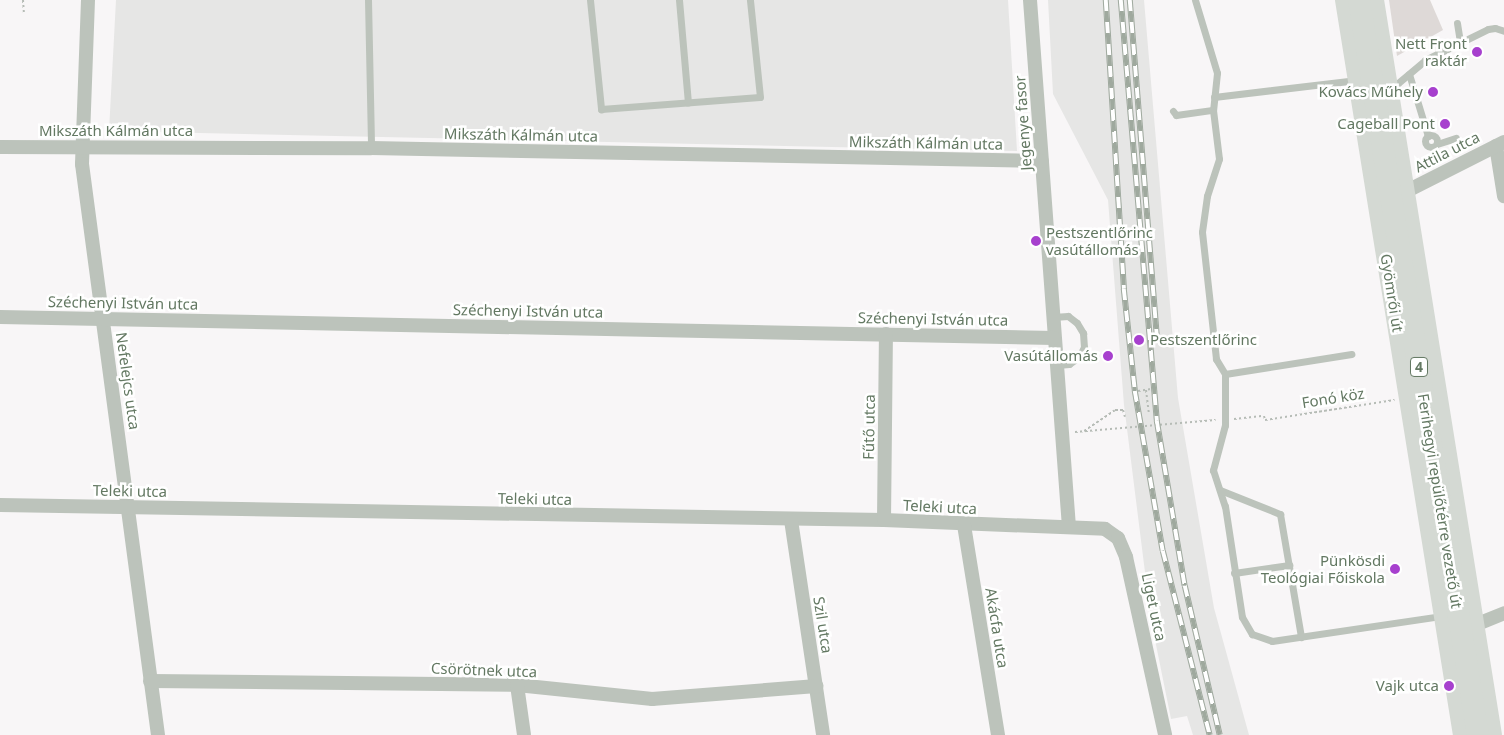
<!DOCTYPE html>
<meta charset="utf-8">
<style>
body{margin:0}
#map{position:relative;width:1504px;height:735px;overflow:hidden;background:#f8f6f7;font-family:"Noto Sans",sans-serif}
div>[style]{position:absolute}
.built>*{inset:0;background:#e6e6e5}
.green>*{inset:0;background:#ded9d7}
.path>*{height:2px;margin-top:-1px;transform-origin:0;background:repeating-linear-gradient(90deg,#b6bcb6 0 2.5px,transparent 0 5px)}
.lane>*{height:7px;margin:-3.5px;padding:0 3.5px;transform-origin:3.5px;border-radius:3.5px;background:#bcc3bb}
.lane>.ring{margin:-3.5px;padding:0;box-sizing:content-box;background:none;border:7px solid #bcc3bb;border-radius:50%}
.street>*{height:14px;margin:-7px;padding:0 7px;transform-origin:7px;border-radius:7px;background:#bcc3bb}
.secondary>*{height:20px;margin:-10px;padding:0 10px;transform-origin:10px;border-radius:10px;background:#d4d9d3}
.primary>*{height:22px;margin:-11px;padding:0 11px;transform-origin:11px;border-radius:11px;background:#d4d9d3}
.rail>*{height:5.5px;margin-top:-2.75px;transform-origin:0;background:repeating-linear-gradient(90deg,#fff 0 11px,#9fa99e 0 22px);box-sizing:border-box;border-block:1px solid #9fa99e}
.dots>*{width:14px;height:14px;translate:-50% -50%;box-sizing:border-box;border:2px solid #fff;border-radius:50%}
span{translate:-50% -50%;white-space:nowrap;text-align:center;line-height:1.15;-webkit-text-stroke:5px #fff;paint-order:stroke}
.shield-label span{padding:1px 4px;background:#fff;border:1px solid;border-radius:4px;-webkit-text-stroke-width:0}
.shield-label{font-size:14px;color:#637862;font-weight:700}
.poi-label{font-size:15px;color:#637862}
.right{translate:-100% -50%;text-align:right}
.left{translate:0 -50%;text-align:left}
.street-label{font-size:15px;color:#637862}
</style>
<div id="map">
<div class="built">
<div style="clip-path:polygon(116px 0,1008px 0,1017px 151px,109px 131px)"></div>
<div style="clip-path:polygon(1048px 0,1144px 0,1178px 398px,1214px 608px,1249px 735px,1193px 735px,1187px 716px,1171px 719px,1151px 620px,1124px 405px,1108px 200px,1053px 94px)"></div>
</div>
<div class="green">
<div style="clip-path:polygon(1389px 0,1430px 0,1443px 30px,1397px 56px)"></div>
</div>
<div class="path">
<div style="left:23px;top:0;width:15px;rotate:86deg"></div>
<div style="left:1146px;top:390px;width:25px;rotate:83deg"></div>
<div style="left:1138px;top:391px;width:13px;rotate:-9deg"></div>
<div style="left:1234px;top:419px;width:30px;rotate:-6deg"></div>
<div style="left:1264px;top:416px;width:4px;rotate:76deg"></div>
<div style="left:1265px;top:420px;width:131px;rotate:-8.8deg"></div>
<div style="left:1084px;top:431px;width:37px;rotate:-34deg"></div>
<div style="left:1115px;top:410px;width:8px"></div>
<div style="left:1123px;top:410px;width:7px;rotate:74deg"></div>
<div style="left:1075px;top:432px;width:141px;rotate:-4.9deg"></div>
</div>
<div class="lane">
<div style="left:368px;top:0;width:148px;rotate:88.8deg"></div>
<div style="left:590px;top:0;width:110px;rotate:84.2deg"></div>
<div style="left:601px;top:109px;width:159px;rotate:-4.3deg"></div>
<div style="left:760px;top:97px;width:98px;rotate:-95.9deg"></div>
<div style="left:679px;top:0;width:103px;rotate:85deg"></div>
<div style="left:1195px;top:0;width:76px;rotate:73.2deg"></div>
<div style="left:1217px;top:73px;width:37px;rotate:96deg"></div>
<div style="left:1213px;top:110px;width:49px;rotate:83deg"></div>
<div style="left:1219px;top:159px;width:39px;rotate:108deg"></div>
<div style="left:1207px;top:196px;width:36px;rotate:98deg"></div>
<div style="left:1202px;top:232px;width:128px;rotate:83.7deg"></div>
<div style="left:1216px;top:359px;width:17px;rotate:59deg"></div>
<div style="left:1225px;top:374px;width:51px;rotate:90deg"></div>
<div style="left:1225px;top:425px;width:47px;rotate:104.9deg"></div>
<div style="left:1213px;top:470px;width:38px;rotate:72deg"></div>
<div style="left:1225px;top:506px;width:112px;rotate:81.3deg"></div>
<div style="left:1242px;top:617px;width:20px;rotate:60deg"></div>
<div style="left:1252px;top:634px;width:21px;rotate:19deg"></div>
<div style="left:1272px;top:641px;width:172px;rotate:-8.4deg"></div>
<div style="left:1457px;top:23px;width:20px;rotate:81deg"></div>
<div style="left:1409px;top:74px;width:65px;rotate:73deg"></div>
<div style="left:1389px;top:86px;width:9px;rotate:-18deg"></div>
<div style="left:1398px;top:83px;width:35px;rotate:-40deg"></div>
<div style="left:1425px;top:60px;width:70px;rotate:-26.2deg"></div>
<div style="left:1488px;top:29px;width:7px;rotate:-8deg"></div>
<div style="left:1495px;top:28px;width:9px;rotate:18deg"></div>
<div style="left:1214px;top:97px;width:144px;rotate:-6.8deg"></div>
<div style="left:1173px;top:111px;width:5px;rotate:53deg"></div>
<div style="left:1176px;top:115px;width:37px;rotate:-8deg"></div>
<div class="ring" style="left:1425px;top:135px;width:5px;height:5px"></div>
<div style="left:1437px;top:144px;width:20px;rotate:-18deg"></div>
<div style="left:1053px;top:317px;width:15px;rotate:-4deg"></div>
<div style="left:1068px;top:316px;width:11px;rotate:38deg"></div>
<div style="left:1077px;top:323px;width:12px;rotate:59deg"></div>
<div style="left:1083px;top:333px;width:14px;rotate:86deg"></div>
<div style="left:1084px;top:347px;width:11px;rotate:117deg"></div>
<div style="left:1079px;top:357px;width:12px;rotate:145deg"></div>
<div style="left:1069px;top:364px;width:12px;rotate:175deg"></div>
<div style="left:1225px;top:374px;width:128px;rotate:-9deg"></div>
<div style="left:1220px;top:490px;width:65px;rotate:21.8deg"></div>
<div style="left:1280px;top:514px;width:125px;rotate:80.3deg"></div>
<div style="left:1234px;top:573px;width:56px;rotate:-8.3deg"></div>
</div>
<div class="street">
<div style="left:88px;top:0;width:164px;rotate:92.1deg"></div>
<div style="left:82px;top:164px;width:576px;rotate:82.42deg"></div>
<div style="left:1030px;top:0;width:528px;rotate:85.77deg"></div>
<div style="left:1496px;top:146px;width:51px;rotate:80.9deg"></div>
<div style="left:0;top:147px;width:371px;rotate:0.2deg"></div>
<div style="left:371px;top:148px;width:671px;rotate:1.11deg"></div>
<div style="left:1405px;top:192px;width:111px;rotate:-26.8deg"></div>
<div style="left:0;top:317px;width:1054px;rotate:1.14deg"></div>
<div style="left:0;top:505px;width:884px;rotate:0.97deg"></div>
<div style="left:884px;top:520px;width:221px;rotate:2.3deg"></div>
<div style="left:1105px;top:529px;width:16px;rotate:35deg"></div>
<div style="left:1118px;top:538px;width:21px;rotate:67deg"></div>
<div style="left:1126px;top:557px;width:182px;rotate:77.6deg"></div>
<div style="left:791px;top:520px;width:217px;rotate:81.5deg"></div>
<div style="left:884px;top:520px;width:186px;rotate:-89.4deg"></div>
<div style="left:964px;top:525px;width:213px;rotate:80.8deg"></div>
<div style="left:1475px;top:625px;width:31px;rotate:-22deg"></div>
<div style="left:150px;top:681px;width:367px;rotate:0.6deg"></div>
<div style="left:517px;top:685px;width:136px;rotate:5.9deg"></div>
<div style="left:652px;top:699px;width:165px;rotate:-4.5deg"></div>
<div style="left:517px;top:685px;width:50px;rotate:82deg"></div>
</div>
<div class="secondary">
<div style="left:1345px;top:0;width:744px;rotate:80.88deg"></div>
<div style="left:1374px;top:0;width:744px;rotate:80.88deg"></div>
</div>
<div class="primary">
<div style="left:1359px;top:0;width:745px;rotate:80.8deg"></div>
</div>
<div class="rail">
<div style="left:1106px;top:0;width:290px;rotate:86.4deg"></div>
<div style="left:1124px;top:289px;width:103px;rotate:83.8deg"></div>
<div style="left:1135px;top:391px;width:162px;rotate:80.1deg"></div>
<div style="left:1163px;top:551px;width:190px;rotate:75.7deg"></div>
<div style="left:1121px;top:0;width:423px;rotate:85.1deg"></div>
<div style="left:1157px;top:421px;width:167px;rotate:80.4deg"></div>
<div style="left:1185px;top:586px;width:153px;rotate:76.8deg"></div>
<div style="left:1130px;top:0;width:339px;rotate:85.4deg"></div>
</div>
<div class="dots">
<div style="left:1477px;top:52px;background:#a740ce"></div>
<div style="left:1433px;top:92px;background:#a740ce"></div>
<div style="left:1445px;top:124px;background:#a740ce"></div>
<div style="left:1036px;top:241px;background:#a740ce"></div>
<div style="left:1139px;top:340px;background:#a740ce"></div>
<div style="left:1108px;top:356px;background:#a740ce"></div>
<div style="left:1395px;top:569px;background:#a740ce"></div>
<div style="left:1449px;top:686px;background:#a740ce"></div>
</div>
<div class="shield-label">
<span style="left:1419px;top:367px">4</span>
</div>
<div class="poi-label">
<span class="right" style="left:1467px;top:52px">Nett Front<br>raktár</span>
<span class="right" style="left:1423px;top:92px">Kovács Műhely</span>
<span class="right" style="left:1435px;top:124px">Cageball Pont</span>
<span class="left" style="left:1046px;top:241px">Pestszentlőrinc<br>vasútállomás</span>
<span class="left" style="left:1150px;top:340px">Pestszentlőrinc</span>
<span class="right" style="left:1098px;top:356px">Vasútállomás</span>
<span class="right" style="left:1385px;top:569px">Pünkösdi<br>Teológiai Főiskola</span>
<span class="right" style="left:1439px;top:686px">Vajk utca</span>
</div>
<div class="street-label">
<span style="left:1023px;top:123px;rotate:-94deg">Jegenye fasor</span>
<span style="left:116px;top:131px">Mikszáth Kálmán utca</span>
<span style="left:521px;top:135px;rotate:1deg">Mikszáth Kálmán utca</span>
<span style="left:926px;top:143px;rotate:1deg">Mikszáth Kálmán utca</span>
<span style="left:1447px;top:152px;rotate:-27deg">Attila utca</span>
<span style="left:1392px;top:293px;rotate:81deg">Gyömrői út</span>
<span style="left:123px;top:303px;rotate:1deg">Széchenyi István utca</span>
<span style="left:528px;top:311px;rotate:1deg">Széchenyi István utca</span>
<span style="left:933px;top:319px;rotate:1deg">Széchenyi István utca</span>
<span style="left:128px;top:381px;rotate:82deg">Nefelejcs utca</span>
<span style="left:1333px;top:398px;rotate:-9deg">Fonó köz</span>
<span style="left:869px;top:427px;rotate:-89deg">Fűtő utca</span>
<span style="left:130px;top:491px;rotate:1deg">Teleki utca</span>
<span style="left:535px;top:499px;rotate:1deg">Teleki utca</span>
<span style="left:1440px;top:501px;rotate:81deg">Ferihegyi repülőtérre vezető út</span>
<span style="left:940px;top:507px;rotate:3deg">Teleki utca</span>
<span style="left:1154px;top:607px;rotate:78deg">Liget utca</span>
<span style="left:823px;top:625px;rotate:81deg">Szil utca</span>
<span style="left:997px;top:628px;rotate:81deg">Akácfa utca</span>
<span style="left:484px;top:670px;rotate:2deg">Csörötnek utca</span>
</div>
</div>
